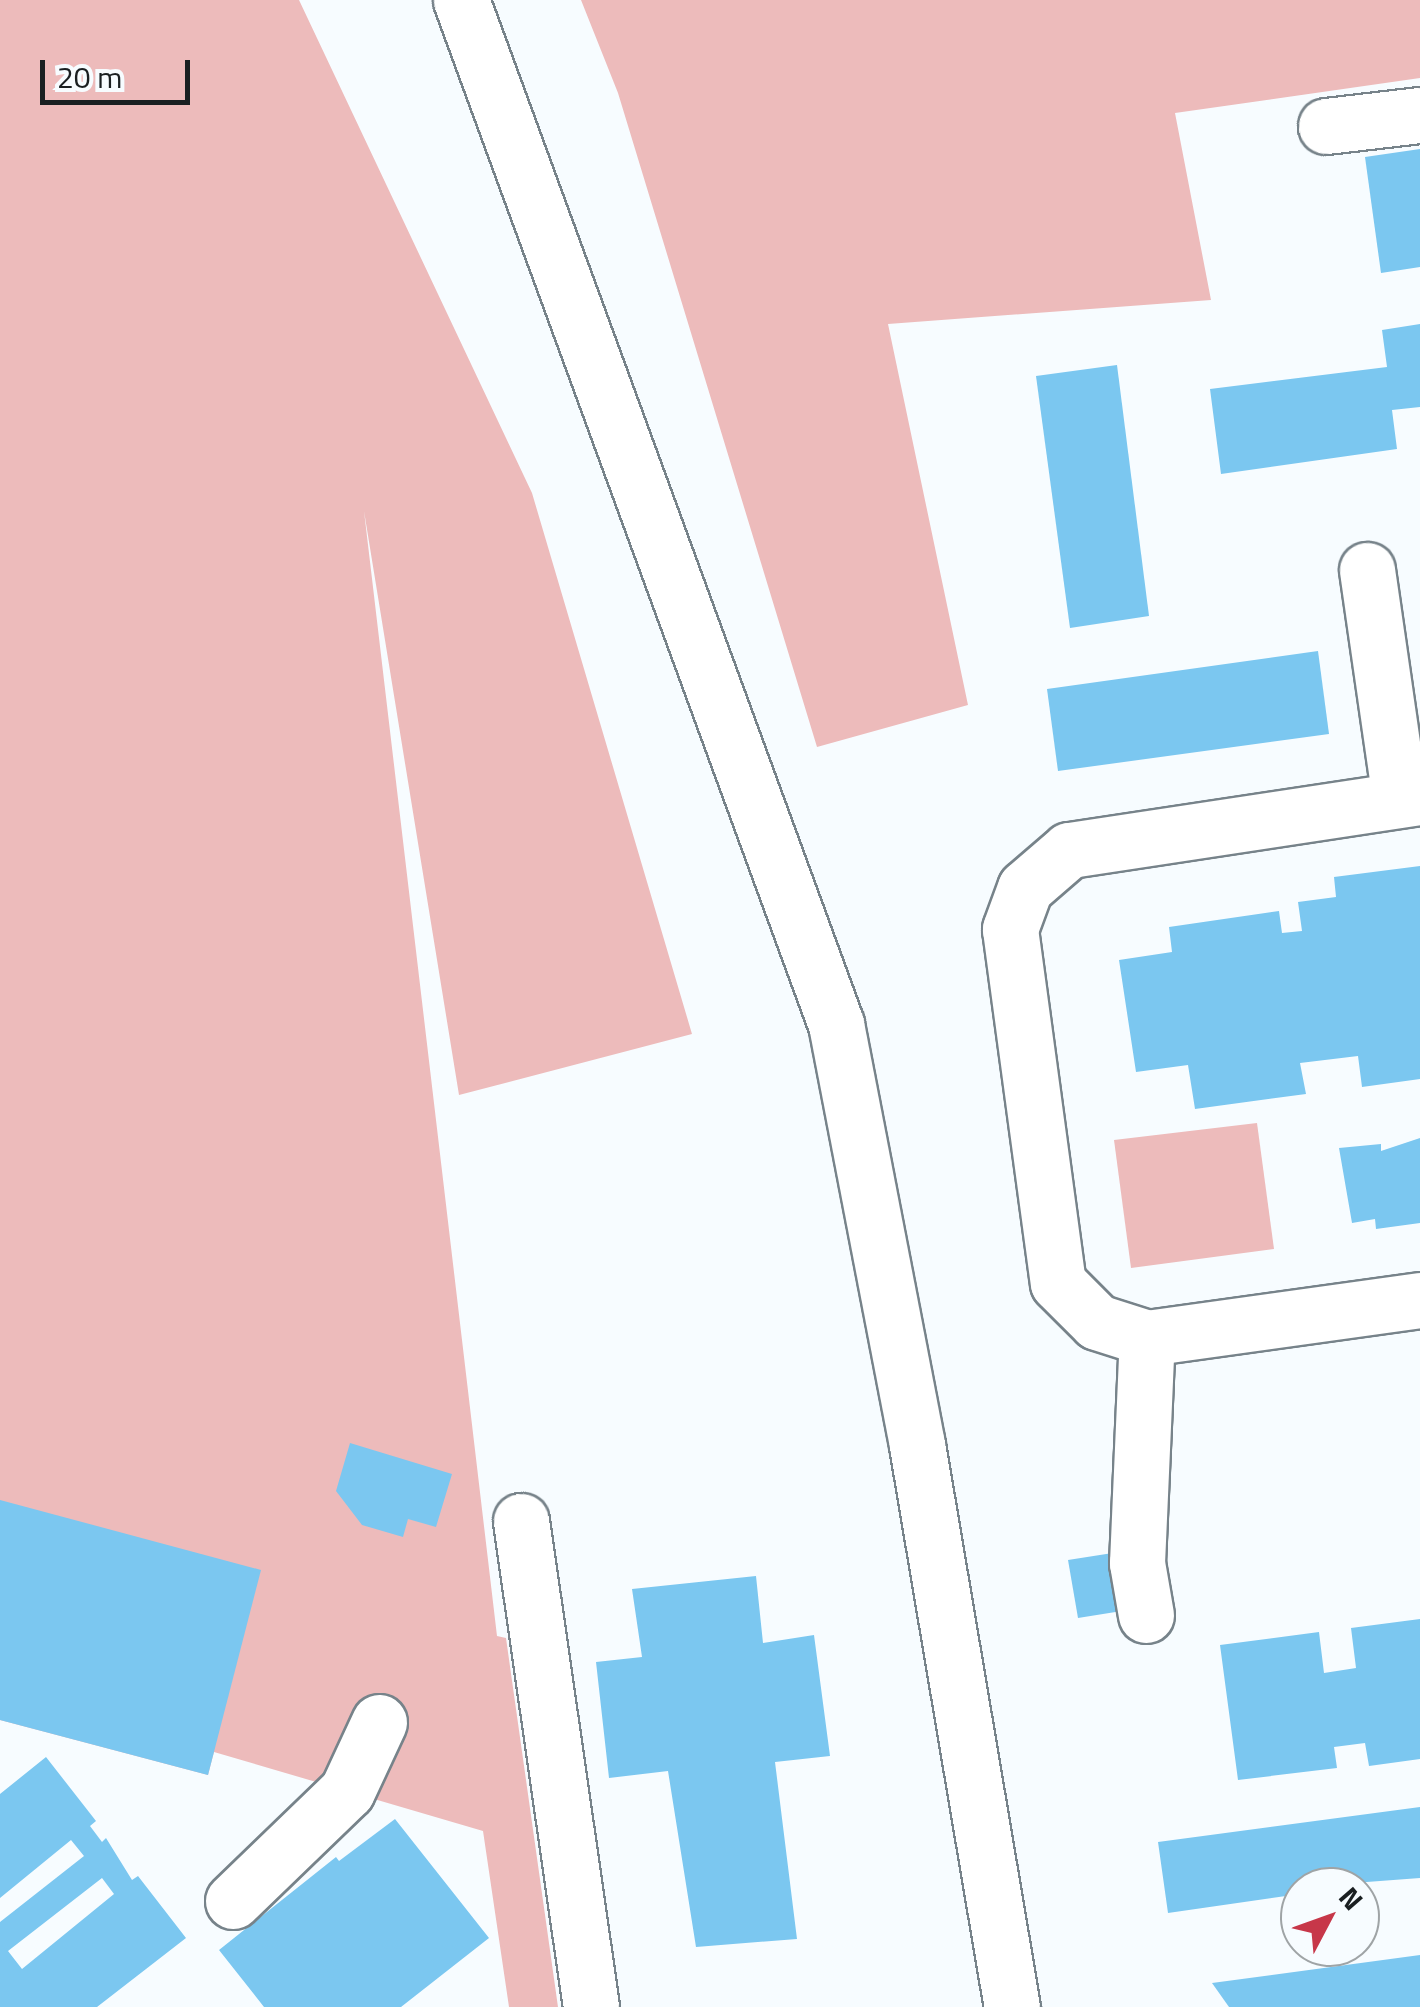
<!DOCTYPE html>
<style>
body{margin:0}
#map{position:relative;width:1420px;height:2007px;overflow:hidden;background:#f7fcff;font-family:"Titillium Web",sans-serif}
div>[style]{position:absolute}
.green>*{inset:0;background:#edbbbb}
.building>*{inset:0;background:#7bc7f0}
.roads{filter:drop-shadow(2px 0 #77838a) drop-shadow(-2px 0 #77838a) drop-shadow(0 2px #77838a) drop-shadow(0 -2px #77838a)}
.minor>*{height:55px;margin:-27.5px;padding:0 27.5px;transform-origin:27.5px;border-radius:27.5px;background:#fff}
span{translate:-50% -50%;white-space:nowrap;text-align:center;line-height:1.15;-webkit-text-stroke:9px #f7fcff;paint-order:stroke}
.north{position:absolute;left:1280px;top:1867px;width:100px;height:100px;box-sizing:border-box;background:#f7fcff;border:2px solid #9fa4a6;border-radius:50%;rotate:49deg;font-size:28px;font-weight:700;line-height:40px;text-align:center;color:#1a1f21}
.north::after{content:'';display:block;margin:auto;width:35px;height:45px;background:#c73749;clip-path:polygon(50% 0,100% 100%,50% 72%,0 100%)}
.scale{position:absolute;left:40px;top:60px;width:150px;height:45px;box-sizing:border-box;border:5px solid #1a1f21;border-top:0;padding-left:12px;font-size:30px;line-height:35px;white-space:nowrap;color:#1a1f21;-webkit-text-stroke:8px #f7fcff;paint-order:stroke}
</style>
<div id="map">
<div class="green">
<div style="clip-path:polygon(0 0,299px 0,532px 493px,692px 1034px,459px 1095px,364px 511px,497px 1636px,506px 1638px,558px 2007px,509px 2007px,483px 1831px,214px 1752px,208px 1775px,0 1720px)"></div>
<div style="clip-path:polygon(581px 0,1420px 0,1420px 78px,1175px 113px,1211px 300px,888px 324px,968px 705px,817px 747px,618px 93px)"></div>
<div style="clip-path:polygon(1257px 1123px,1274px 1249px,1131px 1268px,1114px 1140px)"></div>
</div>
<div class="building">
<div style="clip-path:polygon(1420px 149px,1420px 267px,1381px 273px,1365px 157px)"></div>
<div style="clip-path:polygon(1420px 324px,1420px 407px,1392px 410px,1397px 449px,1221px 474px,1210px 389px,1387px 367px,1382px 330px)"></div>
<div style="clip-path:polygon(1117px 365px,1149px 616px,1070px 628px,1036px 376px)"></div>
<div style="clip-path:polygon(1318px 651px,1329px 734px,1058px 771px,1047px 689px)"></div>
<div style="clip-path:polygon(1420px 866px,1420px 1079px,1362px 1087px,1358px 1056px,1300px 1063px,1306px 1094px,1195px 1109px,1188px 1065px,1136px 1072px,1119px 960px,1172px 952px,1169px 927px,1279px 911px,1282px 933px,1302px 931px,1298px 902px,1336px 897px,1334px 877px)"></div>
<div style="clip-path:polygon(1420px 1138px,1420px 1223px,1376px 1229px,1375px 1219px,1352px 1223px,1339px 1148px,1381px 1144px,1381px 1151px)"></div>
<div style="clip-path:polygon(350px 1443px,452px 1474px,436px 1527px,408px 1519px,403px 1537px,362px 1525px,336px 1491px)"></div>
<div style="clip-path:polygon(0 1500px,261px 1570px,208px 1775px,0 1720px)"></div>
<div style="clip-path:polygon(1119px 1552px,1128px 1610px,1078px 1618px,1068px 1560px)"></div>
<div style="clip-path:polygon(756px 1576px,763px 1643px,814px 1635px,830px 1756px,775px 1762px,797px 1939px,696px 1947px,668px 1771px,609px 1778px,596px 1662px,642px 1657px,632px 1589px)"></div>
<div style="clip-path:polygon(1420px 1619px,1420px 1759px,1369px 1766px,1365px 1743px,1334px 1747px,1337px 1768px,1238px 1780px,1220px 1645px,1319px 1632px,1324px 1673px,1356px 1668px,1351px 1628px)"></div>
<div style="clip-path:polygon(evenodd,46px 1757px,96px 1821px,90px 1826px,102px 1842px,106px 1838px,132px 1880px,138px 1876px,186px 1938px,97px 2007px,0 2007px,0 1922px,84px 1856px,71px 1840px,0 1898px,0 1794px,46px 1757px,102px 1878px,114px 1894px,22px 1969px,8px 1951px,102px 1878px)"></div>
<div style="clip-path:polygon(1420px 1807px,1420px 1878px,1300px 1887px,1300px 1894px,1168px 1913px,1158px 1842px)"></div>
<div style="clip-path:polygon(395px 1819px,489px 1938px,401px 2007px,264px 2007px,219px 1950px,336px 1857px,339px 1861px)"></div>
<div style="clip-path:polygon(1420px 1955px,1420px 2007px,1229px 2007px,1212px 1983px)"></div>
</div>
<div class="roads">
<div class="minor">
<div style="left:461px;top:0;width:1091px;rotate:69.89deg"></div>
<div style="left:836px;top:1024px;width:429px;rotate:79.1deg"></div>
<div style="left:917px;top:1445px;width:570px;rotate:80.41deg"></div>
<div style="left:1326px;top:126px;width:95px;rotate:-6.7deg"></div>
<div style="left:1367px;top:570px;width:231px;rotate:81.8deg"></div>
<div style="left:1420px;top:797px;width:355px;rotate:171.4deg"></div>
<div style="left:1069px;top:850px;width:58px;rotate:139.2deg"></div>
<div style="left:1025px;top:888px;width:44px;rotate:110.1deg"></div>
<div style="left:1010px;top:929px;width:357px;rotate:82.3deg"></div>
<div style="left:1058px;top:1283px;width:55px;rotate:45deg"></div>
<div style="left:1097px;top:1322px;width:52px;rotate:17.7deg"></div>
<div style="left:1147px;top:1338px;width:276px;rotate:-7.9deg"></div>
<div style="left:521px;top:1521px;width:491px;rotate:81.8deg"></div>
<div style="left:1146px;top:1615px;width:53px;rotate:-99.8deg"></div>
<div style="left:1137px;top:1563px;width:225px;rotate:-87.5deg"></div>
<div style="left:233px;top:1901px;width:158px;rotate:-44deg"></div>
<div style="left:347px;top:1791px;width:76px;rotate:-65.1deg"></div>
</div>
</div>
<div class="north">N</div>
<div class="scale">20 m</div>
</div>
